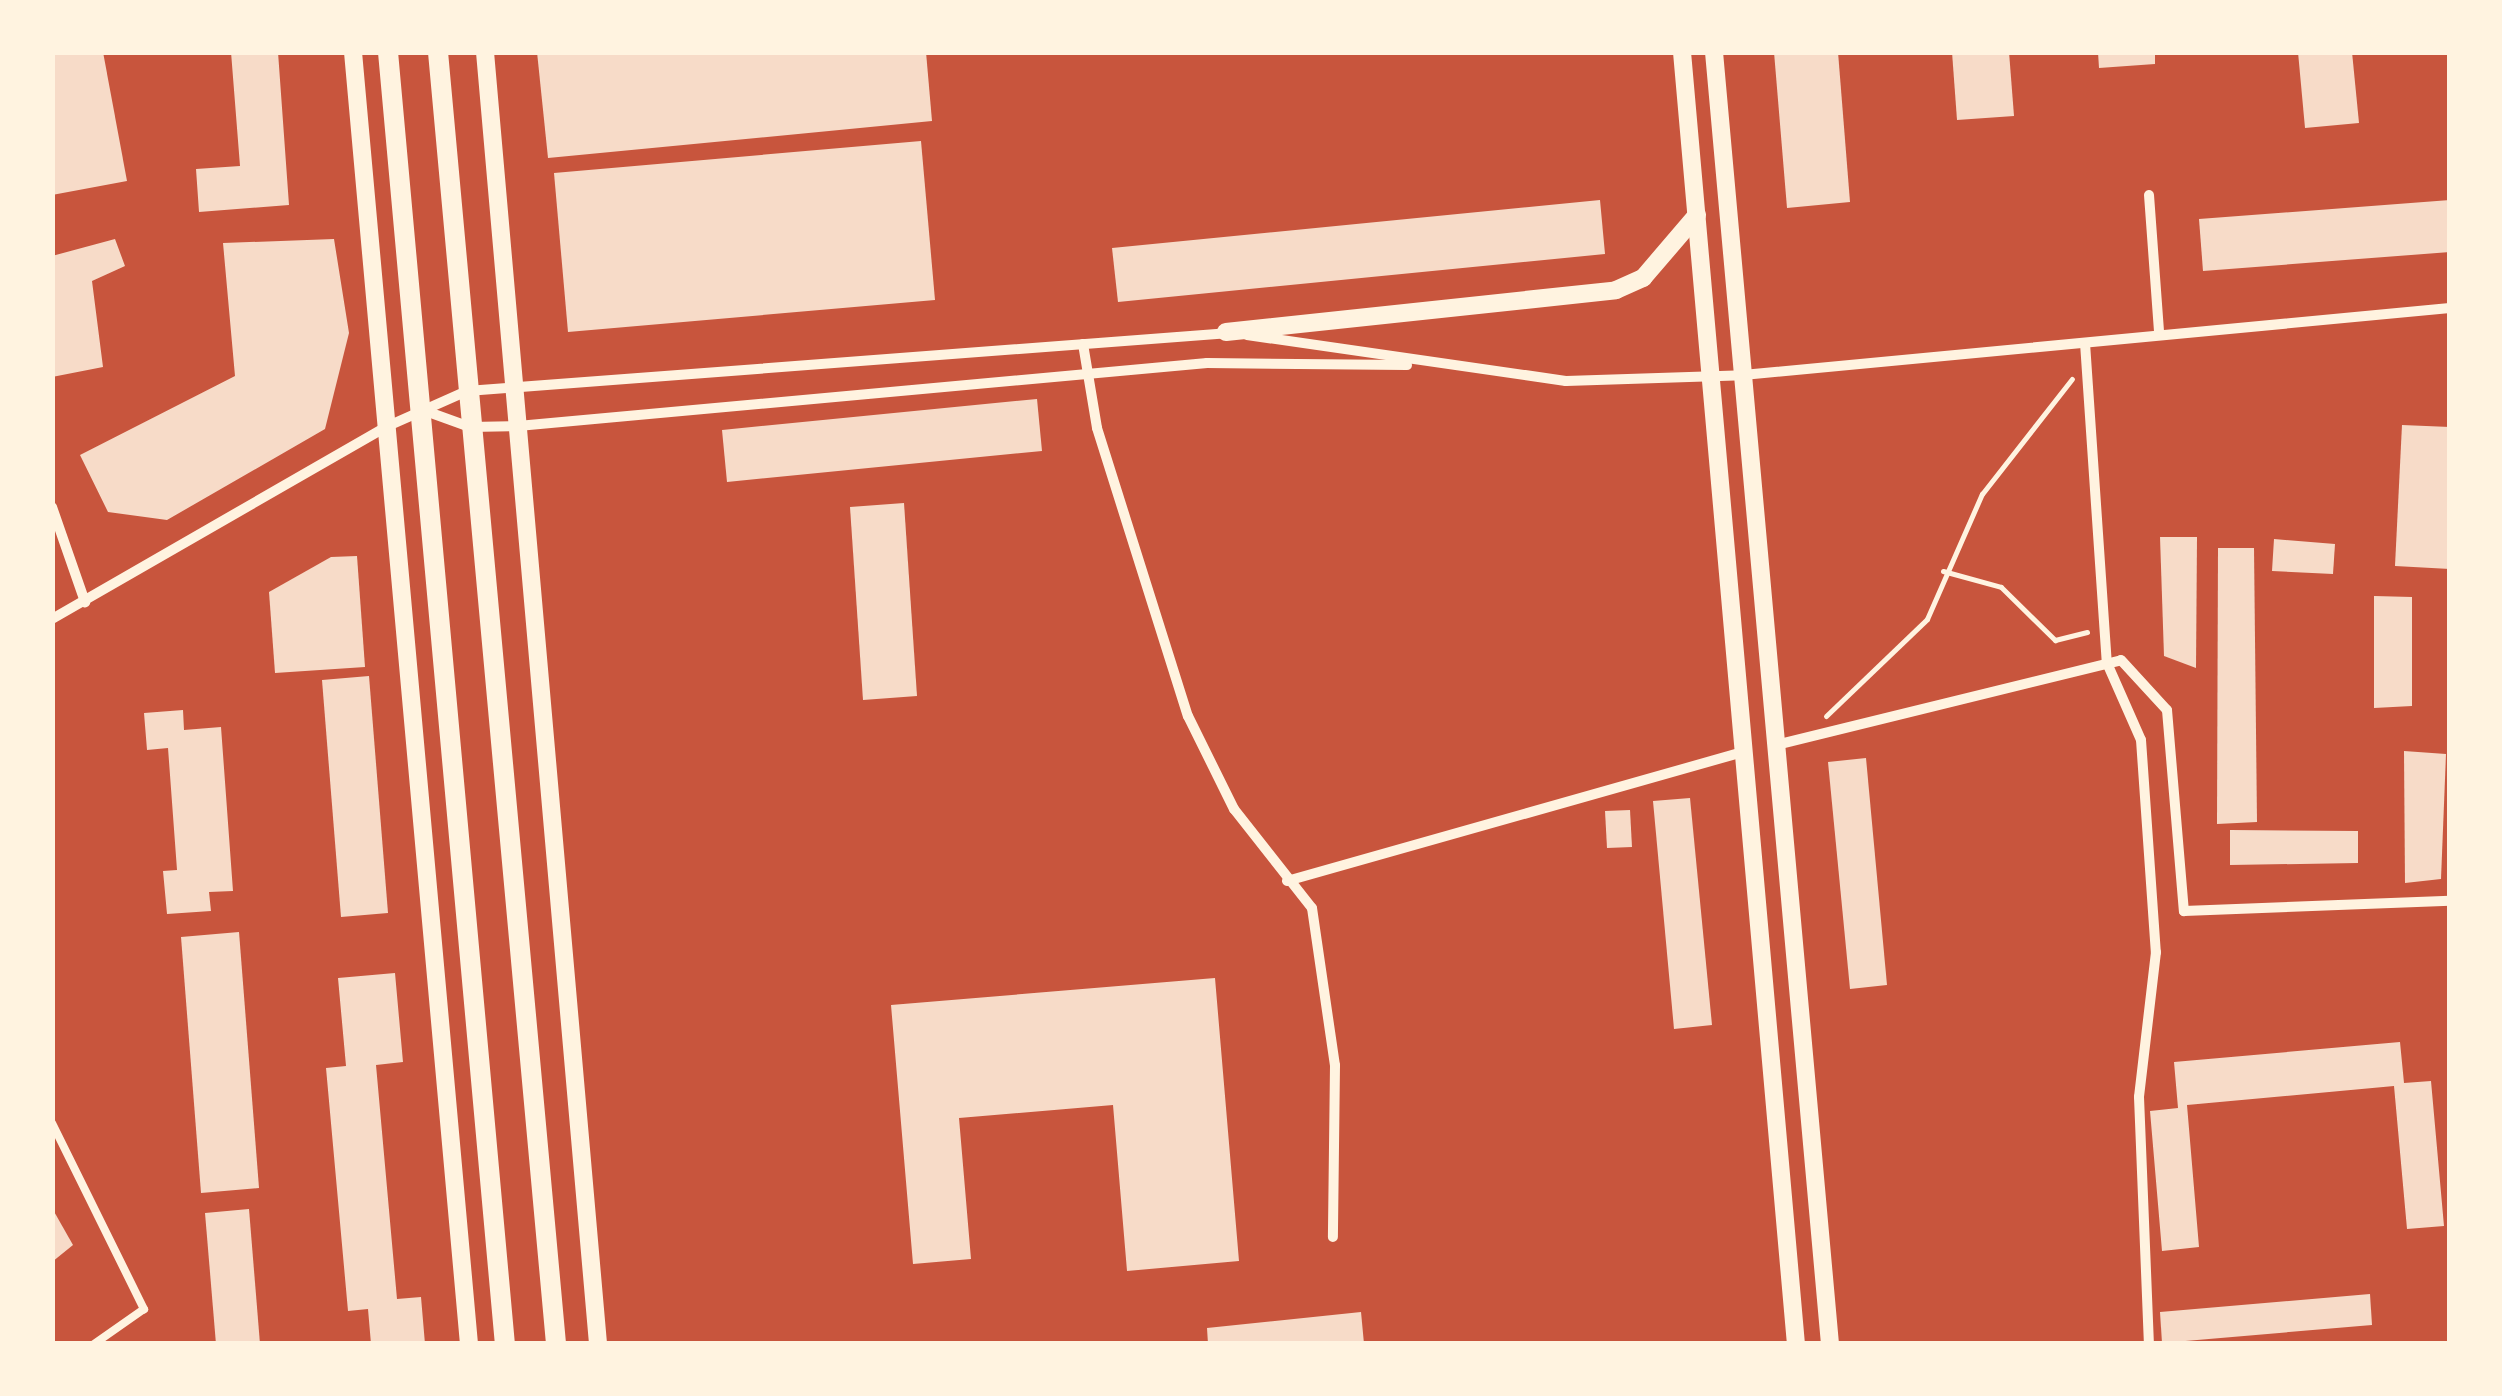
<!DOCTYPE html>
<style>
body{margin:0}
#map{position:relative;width:2502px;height:1396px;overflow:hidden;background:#c8553d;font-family:"DejaVu Sans",sans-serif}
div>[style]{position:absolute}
.building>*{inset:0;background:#f7dbc8}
.path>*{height:5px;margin:-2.5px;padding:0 2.5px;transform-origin:2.5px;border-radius:2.5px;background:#fff3e0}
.service>*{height:8px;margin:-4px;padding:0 4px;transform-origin:4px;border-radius:4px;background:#fff3e0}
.minor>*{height:10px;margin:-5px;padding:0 5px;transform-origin:5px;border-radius:5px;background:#fff3e0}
.tertiary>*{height:18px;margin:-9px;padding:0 9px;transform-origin:9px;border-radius:9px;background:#fff3e0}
.secondary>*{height:20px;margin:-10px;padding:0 10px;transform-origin:10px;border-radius:10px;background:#fff3e0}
span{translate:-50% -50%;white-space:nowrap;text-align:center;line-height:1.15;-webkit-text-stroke:8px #fff3e0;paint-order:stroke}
.frame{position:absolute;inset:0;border:55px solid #fff3e0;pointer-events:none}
</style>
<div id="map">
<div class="building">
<div style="clip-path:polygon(52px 52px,103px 52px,127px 181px,52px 195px)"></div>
<div style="clip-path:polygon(231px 52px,278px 52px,289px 205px,199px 212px,196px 169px,240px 166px)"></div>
<div style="clip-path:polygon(537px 52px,926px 52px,932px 121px,548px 158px)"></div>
<div style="clip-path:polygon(1774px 52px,1838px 52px,1850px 202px,1787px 208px)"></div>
<div style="clip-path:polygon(1952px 52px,2009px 52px,2014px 116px,1957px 120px)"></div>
<div style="clip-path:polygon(2098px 52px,2155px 52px,2155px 64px,2099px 68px)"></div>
<div style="clip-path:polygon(2298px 52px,2352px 52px,2359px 123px,2305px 128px)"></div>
<div style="clip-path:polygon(921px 141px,935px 300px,568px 332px,554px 173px)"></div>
<div style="clip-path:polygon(1600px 200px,1605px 254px,1118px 302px,1112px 248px)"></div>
<div style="clip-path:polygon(2450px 200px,2450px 252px,2203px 271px,2199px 219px)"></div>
<div style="clip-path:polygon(115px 239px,125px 266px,92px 281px,103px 367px,52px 377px,52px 256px)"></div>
<div style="clip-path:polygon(334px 239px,349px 333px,325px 429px,167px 520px,108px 512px,80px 455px,235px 376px,223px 243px)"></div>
<div style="clip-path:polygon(1037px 399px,1042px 451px,727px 482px,722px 430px)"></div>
<div style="clip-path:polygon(2402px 425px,2450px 427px,2450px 569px,2395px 566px)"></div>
<div style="clip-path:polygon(904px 503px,917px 696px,863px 700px,850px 507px)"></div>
<div style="clip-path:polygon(2160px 537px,2197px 537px,2196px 668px,2164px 656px)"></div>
<div style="clip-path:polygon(2274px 539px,2335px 544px,2333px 574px,2272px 571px)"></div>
<div style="clip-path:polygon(2218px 548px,2254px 548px,2257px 822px,2217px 824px)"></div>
<div style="clip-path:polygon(357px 556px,365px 667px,275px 673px,269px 592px,331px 557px)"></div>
<div style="clip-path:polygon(2374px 596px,2412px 597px,2412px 706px,2374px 708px)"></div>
<div style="clip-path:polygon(369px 676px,388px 913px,341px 917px,322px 680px)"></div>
<div style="clip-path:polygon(183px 710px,184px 730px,221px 727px,233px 891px,209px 892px,211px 911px,167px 914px,163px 871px,177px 870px,168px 748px,147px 750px,144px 713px)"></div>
<div style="clip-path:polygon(2404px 751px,2446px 754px,2441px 879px,2405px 883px)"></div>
<div style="clip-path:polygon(1866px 758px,1887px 985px,1850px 989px,1828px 762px)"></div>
<div style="clip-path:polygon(1690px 798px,1712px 1025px,1674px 1029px,1653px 801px)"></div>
<div style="clip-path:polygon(1630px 810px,1632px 847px,1607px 848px,1605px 811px)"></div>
<div style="clip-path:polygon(2230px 830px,2358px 831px,2358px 863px,2230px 865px)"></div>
<div style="clip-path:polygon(239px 932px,259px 1188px,201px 1193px,181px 937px)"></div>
<div style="clip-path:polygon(395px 973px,403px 1062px,376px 1065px,397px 1299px,421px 1297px,425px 1344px,371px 1344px,368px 1309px,348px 1311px,326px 1068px,346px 1066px,338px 978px)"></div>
<div style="clip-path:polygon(1215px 978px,1239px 1261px,1127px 1271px,1113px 1105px,959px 1118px,971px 1259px,913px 1264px,891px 1005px)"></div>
<div style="clip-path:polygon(2400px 1042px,2404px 1083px,2431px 1081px,2444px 1226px,2407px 1229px,2394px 1086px,2187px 1105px,2199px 1247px,2162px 1251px,2150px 1111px,2178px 1108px,2174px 1062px)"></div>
<div style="clip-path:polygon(52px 1208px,73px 1245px,52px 1262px)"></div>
<div style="clip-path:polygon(249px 1209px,260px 1344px,216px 1344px,205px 1213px)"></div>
<div style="clip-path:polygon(2370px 1294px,2372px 1325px,2162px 1343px,2160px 1312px)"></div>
<div style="clip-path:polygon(1361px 1312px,1364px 1344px,1208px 1344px,1207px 1328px)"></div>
</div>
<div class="path">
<div style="left:1943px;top:571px;width:60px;rotate:15.4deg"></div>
<div style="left:2001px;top:587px;width:76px;rotate:44.5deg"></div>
<div style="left:2055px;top:640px;width:33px;rotate:-14deg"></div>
<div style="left:1826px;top:716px;width:140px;rotate:-43.8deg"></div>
<div style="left:1927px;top:619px;width:137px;rotate:-66.3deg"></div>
<div style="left:1982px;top:494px;width:146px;rotate:-52deg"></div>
</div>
<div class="service">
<div style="left:52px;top:1123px;width:208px;rotate:63.7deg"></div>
<div style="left:144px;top:1309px;width:61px;rotate:145deg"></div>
</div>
<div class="minor">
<div style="left:2149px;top:195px;width:137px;rotate:85.8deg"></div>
<div style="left:1247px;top:335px;width:322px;rotate:8.2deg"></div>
<div style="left:1566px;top:381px;width:177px;rotate:-1.9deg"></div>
<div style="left:1743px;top:375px;width:710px;rotate:-5.41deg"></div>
<div style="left:2085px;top:343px;width:321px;rotate:86.1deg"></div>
<div style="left:2107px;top:663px;width:84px;rotate:66.2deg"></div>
<div style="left:2141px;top:740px;width:213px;rotate:86deg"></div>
<div style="left:2156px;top:952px;width:146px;rotate:96.7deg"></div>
<div style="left:2139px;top:1097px;width:247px;rotate:87.7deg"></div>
<div style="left:1083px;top:344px;width:85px;rotate:80.5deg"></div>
<div style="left:1097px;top:428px;width:302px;rotate:72.5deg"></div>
<div style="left:1188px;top:716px;width:104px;rotate:63.7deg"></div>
<div style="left:1234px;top:809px;width:126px;rotate:51.8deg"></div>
<div style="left:1312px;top:908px;width:159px;rotate:81.7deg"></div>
<div style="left:1335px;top:1065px;width:172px;rotate:90.7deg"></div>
<div style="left:420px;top:409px;width:53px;rotate:19.8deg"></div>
<div style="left:470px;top:427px;width:48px;rotate:-1.2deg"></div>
<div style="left:518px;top:426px;width:692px;rotate:-5.22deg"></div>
<div style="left:1207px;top:363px;width:200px;rotate:0.6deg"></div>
<div style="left:52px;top:507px;width:101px;rotate:70.8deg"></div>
<div style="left:52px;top:619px;width:387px;rotate:-29.9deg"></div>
<div style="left:388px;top:426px;width:86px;rotate:-23.9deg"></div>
<div style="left:467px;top:391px;width:765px;rotate:-4.35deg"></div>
<div style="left:1776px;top:745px;width:355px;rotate:-13.8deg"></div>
<div style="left:2121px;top:660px;width:68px;rotate:47.4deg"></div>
<div style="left:2167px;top:710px;width:202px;rotate:85.2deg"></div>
<div style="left:2184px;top:911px;width:266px;rotate:-2.2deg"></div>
<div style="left:1287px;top:881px;width:476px;rotate:-15.8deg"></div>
</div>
<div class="tertiary">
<div style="left:353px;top:52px;width:1297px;rotate:84.87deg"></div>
<div style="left:485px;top:52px;width:1297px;rotate:85deg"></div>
<div style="left:1682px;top:52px;width:1297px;rotate:84.96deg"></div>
<div style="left:1714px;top:52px;width:1297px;rotate:84.87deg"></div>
<div style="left:1226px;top:332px;width:392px;rotate:-6.1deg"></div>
<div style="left:1616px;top:290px;width:30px;rotate:-24deg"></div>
<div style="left:1643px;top:278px;width:83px;rotate:-49.4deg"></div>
</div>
<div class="secondary">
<div style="left:388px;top:52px;width:1297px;rotate:84.83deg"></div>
<div style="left:438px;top:52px;width:1297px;rotate:84.78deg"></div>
</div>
<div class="frame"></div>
</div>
